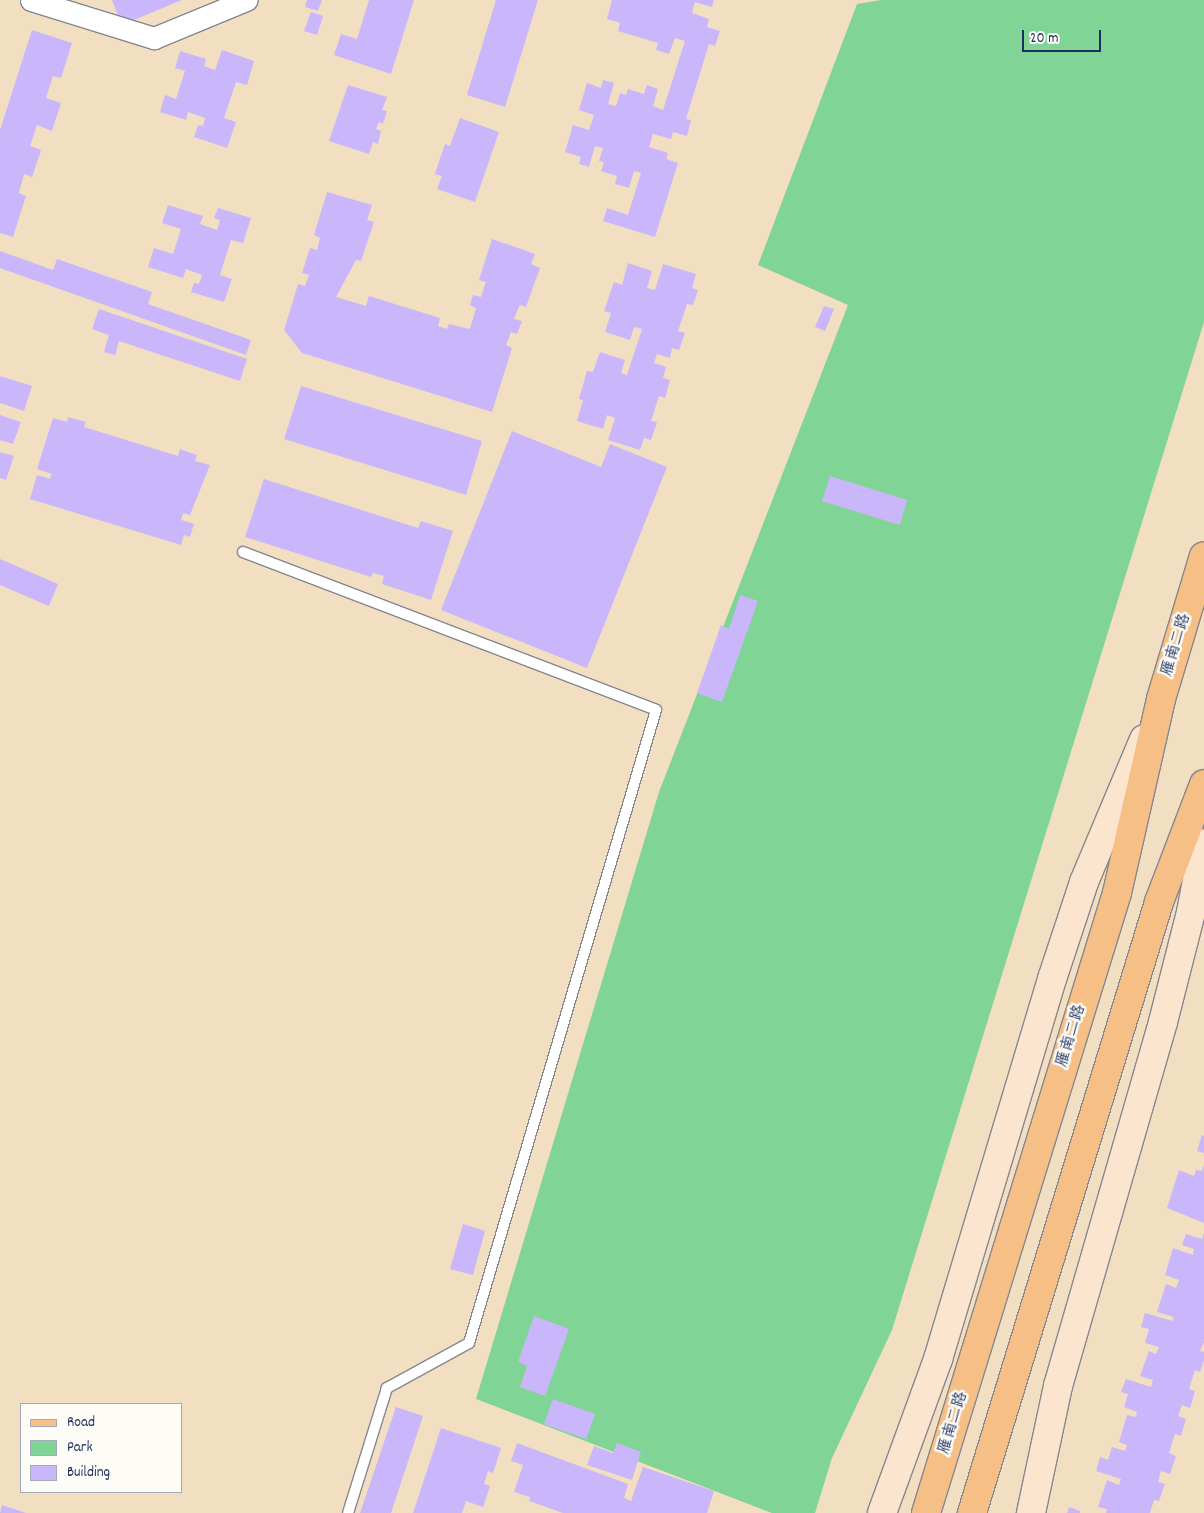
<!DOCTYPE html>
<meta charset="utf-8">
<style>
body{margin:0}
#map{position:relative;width:1204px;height:1513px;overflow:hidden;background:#f2dec1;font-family:Dekko,"LXGW WenKai TC",sans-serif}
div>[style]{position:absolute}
.green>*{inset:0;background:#80d496}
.building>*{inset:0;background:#cab7fb}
.roads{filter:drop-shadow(1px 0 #868690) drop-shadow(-1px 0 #868690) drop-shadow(0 1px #868690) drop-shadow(0 -1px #868690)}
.lane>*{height:10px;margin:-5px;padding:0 5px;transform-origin:5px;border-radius:5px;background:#fff}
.street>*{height:21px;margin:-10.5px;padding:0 10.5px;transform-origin:10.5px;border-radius:10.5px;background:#fff}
.secondary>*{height:28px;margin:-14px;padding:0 14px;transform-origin:14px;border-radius:14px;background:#fbe5cf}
.primary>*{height:28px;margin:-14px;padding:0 14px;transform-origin:14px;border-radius:14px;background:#f5bf86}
span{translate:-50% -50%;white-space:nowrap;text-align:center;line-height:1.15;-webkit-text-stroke:5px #fdfcf7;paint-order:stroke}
.street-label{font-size:16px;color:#1b2f5e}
.legend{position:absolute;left:20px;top:1403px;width:162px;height:90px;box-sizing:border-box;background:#fdfcf7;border:1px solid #a3aaba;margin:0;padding:6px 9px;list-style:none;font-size:15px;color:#1b2f5e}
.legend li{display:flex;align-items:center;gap:10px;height:25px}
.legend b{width:25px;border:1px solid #a3aaba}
.scale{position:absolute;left:1022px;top:30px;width:79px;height:22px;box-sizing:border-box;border:2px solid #1b2f5e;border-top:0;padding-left:6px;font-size:15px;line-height:18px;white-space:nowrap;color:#1b2f5e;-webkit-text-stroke:4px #fdfcf7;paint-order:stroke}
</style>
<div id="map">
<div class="green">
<div style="clip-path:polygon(881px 0,1204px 0,1204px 322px,892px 1330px,832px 1458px,815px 1513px,772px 1513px,476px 1399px,659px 792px,848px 305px,758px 265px,857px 4px)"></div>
</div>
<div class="building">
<div style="clip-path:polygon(112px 0,182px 0,134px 20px,119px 18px)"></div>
<div style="clip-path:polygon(307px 0,322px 0,318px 11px,305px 7px)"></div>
<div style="clip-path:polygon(369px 0,414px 0,391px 74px,334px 55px,341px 34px,357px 39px)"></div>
<div style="clip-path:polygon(496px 0,538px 0,505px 107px,467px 95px)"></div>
<div style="clip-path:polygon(612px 0,714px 0,712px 7px,695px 2px,692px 13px,709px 19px,707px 27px,720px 31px,715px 46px,709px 44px,686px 119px,691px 120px,687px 136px,673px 132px,671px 139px,653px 134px,649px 147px,668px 153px,666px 159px,678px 163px,655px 237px,603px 221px,607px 208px,628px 215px,641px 173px,634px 171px,629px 188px,615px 184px,617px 176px,601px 171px,604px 162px,599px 161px,603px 148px,595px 146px,589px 167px,579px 164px,581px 157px,565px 152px,573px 125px,589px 130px,594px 115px,579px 110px,587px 83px,601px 88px,603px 80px,614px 83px,608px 104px,616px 106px,620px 93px,626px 95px,628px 89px,644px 94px,647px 85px,658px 89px,653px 106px,663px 110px,685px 41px,675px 38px,669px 54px,656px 50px,658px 43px,618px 31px,620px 23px,607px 19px)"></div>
<div style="clip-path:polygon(311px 12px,323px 16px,317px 35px,304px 31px)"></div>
<div style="clip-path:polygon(32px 30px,72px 43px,61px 78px,53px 76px,46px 98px,61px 103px,52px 131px,37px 125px,30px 146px,41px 150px,32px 177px,24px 174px,19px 193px,26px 196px,13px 237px,0 233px,0 130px)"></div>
<div style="clip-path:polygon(222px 50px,254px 61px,247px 85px,236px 82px,224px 118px,236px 122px,227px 148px,194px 137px,198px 125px,203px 126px,205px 118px,188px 112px,186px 120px,160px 112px,165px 95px,176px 99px,185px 71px,175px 68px,180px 51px,206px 59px,204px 66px,215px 70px)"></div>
<div style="clip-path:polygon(348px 85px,387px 97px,382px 110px,387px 111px,383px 124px,379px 122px,376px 129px,381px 131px,378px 144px,373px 142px,369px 154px,329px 141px)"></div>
<div style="clip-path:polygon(460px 118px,499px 132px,475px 202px,437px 189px,442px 176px,435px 174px,445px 144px,450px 146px)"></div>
<div style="clip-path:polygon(327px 192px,372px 205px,367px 220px,374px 222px,361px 261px,356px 260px,336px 297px,366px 306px,369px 296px,440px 318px,438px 326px,447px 329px,449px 324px,470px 329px,476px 308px,470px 305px,473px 295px,481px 297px,486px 282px,479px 280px,492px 239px,535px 254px,531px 264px,540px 268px,526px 307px,520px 305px,518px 309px,514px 319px,522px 321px,517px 334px,511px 332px,506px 345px,512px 348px,492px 412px,302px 353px,284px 330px,298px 284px,305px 286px,309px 275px,302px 273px,310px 248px,317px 250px,320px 238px,314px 235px)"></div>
<div style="clip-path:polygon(168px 205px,203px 216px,200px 224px,217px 230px,220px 220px,214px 218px,218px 208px,251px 218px,243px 243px,231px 240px,220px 275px,232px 279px,224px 302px,191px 292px,194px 283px,199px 284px,202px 275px,186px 269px,183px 278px,148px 267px,154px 248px,173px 254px,181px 229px,162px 223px)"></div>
<div style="clip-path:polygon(0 251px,53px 270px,57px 259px,152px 292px,148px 304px,251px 340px,246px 355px,0 268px)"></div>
<div style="clip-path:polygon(628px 263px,652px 271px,647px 288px,655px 290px,663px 264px,696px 274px,692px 288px,698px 290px,693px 305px,687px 304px,678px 331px,685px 333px,679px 350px,672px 348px,670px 358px,657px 354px,654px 363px,666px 367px,663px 378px,670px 380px,665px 398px,659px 396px,651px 421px,657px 422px,651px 440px,644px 438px,640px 450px,608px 440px,615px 418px,607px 415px,603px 429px,577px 421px,583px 400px,579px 399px,587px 371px,593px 372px,600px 352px,625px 360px,621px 373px,627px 375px,642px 329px,634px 327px,630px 340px,605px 332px,611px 313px,604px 311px,614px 282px,622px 285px)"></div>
<div style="clip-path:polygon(824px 306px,834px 309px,825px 331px,815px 327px)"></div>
<div style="clip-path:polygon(99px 309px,247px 359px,240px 381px,119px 341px,115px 355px,104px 352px,109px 335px,92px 329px)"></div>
<div style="clip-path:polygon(0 376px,32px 386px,24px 411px,0 403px)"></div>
<div style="clip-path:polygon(301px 386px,482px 441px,466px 495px,284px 439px)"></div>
<div style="clip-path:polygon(0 415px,21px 422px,13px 444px,0 440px)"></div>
<div style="clip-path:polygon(68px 417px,86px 422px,84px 427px,178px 456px,180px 449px,197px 455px,195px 461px,210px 465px,190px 515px,183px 513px,181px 520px,194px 524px,190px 537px,184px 535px,181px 545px,30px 499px,37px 475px,50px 479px,52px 474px,37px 469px,53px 418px,67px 422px)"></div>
<div style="clip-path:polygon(512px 431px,601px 467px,610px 444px,667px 467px,587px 668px,441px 610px)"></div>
<div style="clip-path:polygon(0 452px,14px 456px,6px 480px,0 478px)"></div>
<div style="clip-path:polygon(830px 476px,907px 500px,900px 525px,822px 501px)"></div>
<div style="clip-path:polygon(264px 479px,418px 528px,421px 521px,453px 531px,431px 600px,382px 584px,384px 576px,373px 573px,371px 577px,245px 537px)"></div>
<div style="clip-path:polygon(0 559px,58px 584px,49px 606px,0 585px)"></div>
<div style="clip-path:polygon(740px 595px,758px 601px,722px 702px,697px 693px,721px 625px,729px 629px)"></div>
<div style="clip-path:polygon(1202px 1135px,1204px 1136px,1204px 1153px,1197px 1151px)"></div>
<div style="clip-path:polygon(1204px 1165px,1204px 1223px,1167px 1208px,1179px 1170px,1194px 1176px,1196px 1170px,1202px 1171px)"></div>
<div style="clip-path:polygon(463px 1224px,485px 1231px,473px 1275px,450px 1269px)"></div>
<div style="clip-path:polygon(1204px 1233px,1204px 1342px,1200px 1351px,1204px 1352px,1204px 1360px,1200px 1372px,1195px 1370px,1189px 1389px,1195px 1391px,1190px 1408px,1182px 1405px,1178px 1416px,1186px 1419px,1181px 1436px,1175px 1434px,1169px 1453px,1176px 1456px,1170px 1474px,1161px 1471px,1158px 1482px,1165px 1484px,1159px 1501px,1154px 1500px,1150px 1513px,1106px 1513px,1107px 1509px,1098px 1507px,1107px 1480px,1119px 1485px,1121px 1479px,1096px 1471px,1100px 1457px,1108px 1460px,1112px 1447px,1125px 1451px,1127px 1445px,1119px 1442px,1127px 1415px,1136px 1417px,1137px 1412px,1124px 1407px,1128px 1394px,1121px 1392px,1126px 1379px,1151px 1387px,1153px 1380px,1140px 1376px,1149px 1351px,1156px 1354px,1159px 1347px,1145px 1343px,1149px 1329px,1141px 1327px,1145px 1313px,1172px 1321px,1174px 1317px,1157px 1312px,1166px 1284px,1176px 1288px,1179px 1280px,1165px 1275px,1173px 1248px,1193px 1255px,1194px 1249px,1182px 1245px,1186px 1234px,1202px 1239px)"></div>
<div style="clip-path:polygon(534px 1316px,569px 1329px,545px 1396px,520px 1387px,527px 1366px,518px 1362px)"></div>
<div style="clip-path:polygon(553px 1399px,595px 1414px,586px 1439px,544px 1424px)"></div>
<div style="clip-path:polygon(396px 1407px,423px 1416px,391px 1513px,360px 1513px)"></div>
<div style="clip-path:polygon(441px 1428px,501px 1448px,493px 1473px,488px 1471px,484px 1484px,490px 1486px,483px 1507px,466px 1501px,462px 1513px,413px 1513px)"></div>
<div style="clip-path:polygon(517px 1443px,628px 1484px,624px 1498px,631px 1501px,643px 1467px,714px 1491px,707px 1513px,563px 1513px,529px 1501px,530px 1497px,514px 1492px,523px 1465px,511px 1461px)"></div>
<div style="clip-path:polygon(617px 1443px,641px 1452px,632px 1480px,587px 1465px,594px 1446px,613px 1453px)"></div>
<div style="clip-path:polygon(2px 1505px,26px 1513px,0 1513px)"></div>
<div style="clip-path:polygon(1069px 1507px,1080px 1511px,1080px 1513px,1067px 1513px)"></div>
</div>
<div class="roads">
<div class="lane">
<div style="left:243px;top:552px;width:442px;rotate:20.9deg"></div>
<div style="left:656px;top:710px;width:660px;rotate:106.46deg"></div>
<div style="left:469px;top:1343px;width:94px;rotate:151.2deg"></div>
<div style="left:387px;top:1388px;width:131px;rotate:107.3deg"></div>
</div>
<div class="street">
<div style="left:31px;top:0;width:129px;rotate:17.2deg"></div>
<div style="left:154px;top:38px;width:100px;rotate:-22.4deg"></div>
</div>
<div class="secondary">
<div style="left:882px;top:1513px;width:164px;rotate:-70deg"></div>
<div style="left:938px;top:1359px;width:397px;rotate:-73.3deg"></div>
<div style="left:1052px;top:979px;width:102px;rotate:-71.7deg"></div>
<div style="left:1084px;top:882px;width:155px;rotate:-67.2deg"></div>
<div style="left:1031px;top:1513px;width:130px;rotate:-78deg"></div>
<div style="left:1058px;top:1386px;width:379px;rotate:-73.9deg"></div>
<div style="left:1163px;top:1022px;width:114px;rotate:-75.7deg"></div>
<div style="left:1191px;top:912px;width:70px;rotate:-79.3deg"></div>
</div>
<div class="primary">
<div style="left:926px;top:1513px;width:649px;rotate:-72.88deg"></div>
<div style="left:1117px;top:893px;width:199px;rotate:-77.2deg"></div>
<div style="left:1161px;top:699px;width:149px;rotate:-73.3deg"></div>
<div style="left:972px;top:1513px;width:639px;rotate:-72.98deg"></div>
<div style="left:1159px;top:902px;width:126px;rotate:-69.1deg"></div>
</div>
</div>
<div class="street-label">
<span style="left:1177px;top:645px;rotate:-73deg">雁南二路</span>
<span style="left:1072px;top:1036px;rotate:-73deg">雁南二路</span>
<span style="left:954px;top:1423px;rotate:-73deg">雁南二路</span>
</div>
<ul class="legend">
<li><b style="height:6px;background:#f5bf86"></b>Road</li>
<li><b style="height:14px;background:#80d496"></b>Park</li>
<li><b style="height:14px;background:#cab7fb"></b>Building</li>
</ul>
<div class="scale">20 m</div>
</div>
